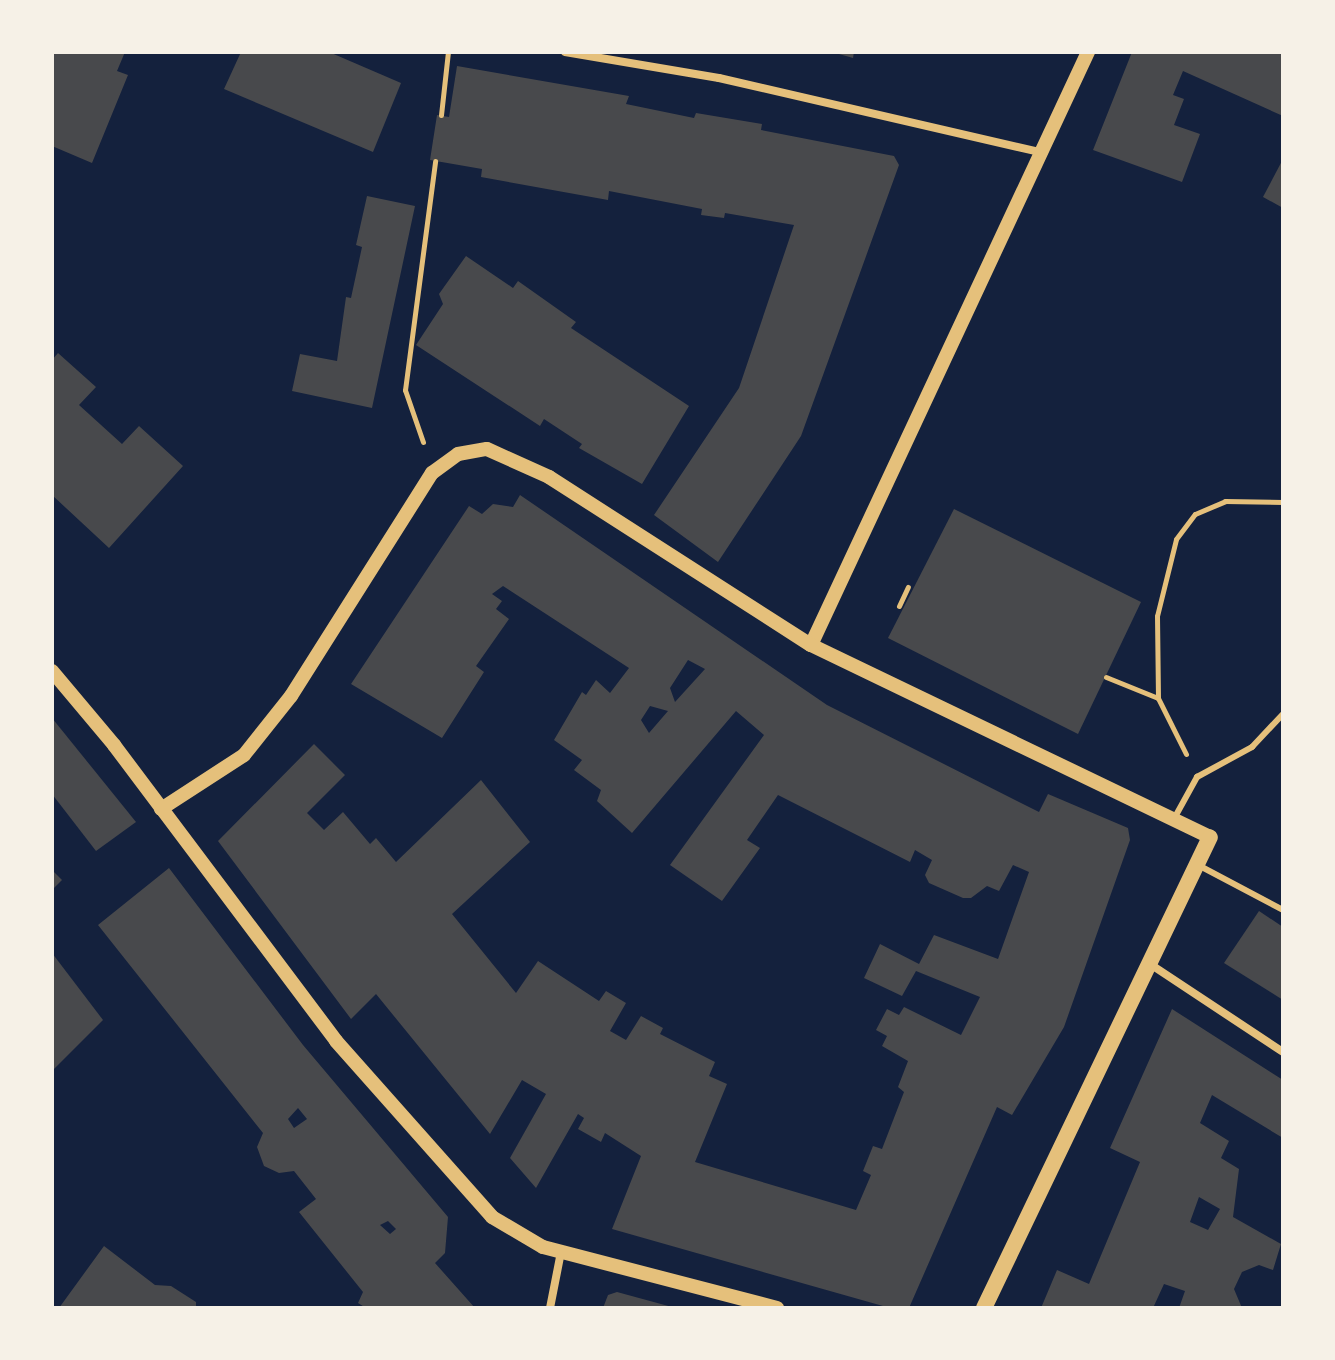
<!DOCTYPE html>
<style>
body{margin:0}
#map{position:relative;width:1335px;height:1360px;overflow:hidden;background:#14213d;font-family:"Public Sans",sans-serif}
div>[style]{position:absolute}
.building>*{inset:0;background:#48494c}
.path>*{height:5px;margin:-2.5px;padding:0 2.5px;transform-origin:2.5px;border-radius:2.5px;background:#e5c07b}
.service>*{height:6px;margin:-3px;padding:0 3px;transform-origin:3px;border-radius:3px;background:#e5c07b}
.minor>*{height:8px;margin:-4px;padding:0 4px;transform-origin:4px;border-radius:4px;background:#e5c07b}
.tertiary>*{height:14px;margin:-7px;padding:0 7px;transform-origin:7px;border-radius:7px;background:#e5c07b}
.secondary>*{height:16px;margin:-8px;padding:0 8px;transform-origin:8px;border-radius:8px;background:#e5c07b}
span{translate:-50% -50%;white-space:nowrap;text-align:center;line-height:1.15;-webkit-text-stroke:6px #f6f1e7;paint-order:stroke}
.frame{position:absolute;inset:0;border:54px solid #f6f1e7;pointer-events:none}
</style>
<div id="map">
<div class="building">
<div style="clip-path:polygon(52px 52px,125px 52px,117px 71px,128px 75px,92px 163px,52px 146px)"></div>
<div style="clip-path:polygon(241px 52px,329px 52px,401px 83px,373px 152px,224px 89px)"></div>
<div style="clip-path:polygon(832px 52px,854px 52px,853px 58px)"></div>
<div style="clip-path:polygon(1132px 52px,1283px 52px,1283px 116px,1183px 71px,1173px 95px,1184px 99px,1174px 125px,1200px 134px,1182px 182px,1093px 150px)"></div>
<div style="clip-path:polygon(457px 66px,629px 96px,626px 104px,694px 118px,696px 113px,762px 124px,761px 130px,894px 156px,899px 165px,801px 436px,718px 562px,654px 515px,739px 388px,794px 225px,725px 213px,724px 218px,701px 215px,702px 209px,609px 191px,608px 200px,481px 177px,482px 169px,430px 160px,437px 115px,449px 117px)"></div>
<div style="clip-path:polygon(1283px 159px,1283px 208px,1263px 197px)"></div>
<div style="clip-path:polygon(367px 196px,415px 206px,372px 408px,292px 391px,300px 354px,337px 361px,346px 297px,351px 298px,362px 247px,356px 245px)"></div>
<div style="clip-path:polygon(466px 256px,513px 288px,518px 281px,576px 322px,571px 328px,689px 406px,642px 484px,579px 448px,582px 444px,544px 419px,540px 426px,416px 345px,443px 304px,439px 294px)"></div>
<div style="clip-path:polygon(58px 353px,96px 387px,79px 405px,122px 444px,139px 426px,183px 466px,109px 548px,52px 495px,52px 360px)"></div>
<div style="clip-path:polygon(evenodd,520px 495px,827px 705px,1039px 812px,1048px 794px,1128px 828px,1130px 840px,1064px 1027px,1012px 1115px,997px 1107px,909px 1308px,890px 1308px,612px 1229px,641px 1156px,605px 1133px,601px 1142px,578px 1129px,584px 1118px,578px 1114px,536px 1188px,510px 1158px,546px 1094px,522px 1080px,490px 1134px,376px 994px,351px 1019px,218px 841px,314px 744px,345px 775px,307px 813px,324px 830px,343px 812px,370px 844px,376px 838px,396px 862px,481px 780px,530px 842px,452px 914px,516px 993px,538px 961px,599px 1001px,606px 991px,626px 1003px,610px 1031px,626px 1040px,641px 1016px,663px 1028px,660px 1034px,715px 1062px,709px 1076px,727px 1084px,695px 1162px,856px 1210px,871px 1175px,863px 1171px,873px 1146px,882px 1149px,904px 1092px,898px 1087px,908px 1061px,882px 1046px,887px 1036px,876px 1030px,887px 1009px,899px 1015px,904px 1007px,961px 1035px,980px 997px,916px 971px,902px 996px,864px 978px,880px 944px,919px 964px,934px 935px,998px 959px,1029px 872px,1013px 865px,999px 891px,987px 886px,971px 898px,963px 898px,929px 883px,925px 875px,932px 860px,915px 850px,910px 862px,778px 795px,747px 840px,760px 848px,722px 901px,670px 865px,764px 735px,736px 711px,632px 833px,597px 801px,601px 790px,574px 770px,582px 760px,554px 740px,582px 692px,586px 695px,596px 680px,610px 693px,629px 668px,503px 586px,492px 594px,502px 601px,496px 609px,509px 619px,476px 666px,484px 672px,442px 738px,351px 684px,469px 506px,482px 514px,493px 504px,513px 507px,520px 495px,688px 660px,705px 669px,675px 702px,670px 688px,688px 660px,520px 495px,650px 706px,668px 711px,649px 733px,641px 720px,650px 706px)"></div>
<div style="clip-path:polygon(954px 509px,1141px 602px,1078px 734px,888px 638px)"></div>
<div style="clip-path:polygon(52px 718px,136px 822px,96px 851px,52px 794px)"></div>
<div style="clip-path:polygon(evenodd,169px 868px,303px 1045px,448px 1217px,445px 1253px,435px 1263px,475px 1308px,366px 1308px,358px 1303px,363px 1292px,299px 1212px,316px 1199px,294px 1171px,279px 1173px,264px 1166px,257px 1147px,263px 1133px,98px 925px,169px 868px,298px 1108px,307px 1119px,294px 1128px,288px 1119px,298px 1108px,169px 868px,388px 1221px,396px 1229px,390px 1234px,380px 1225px,388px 1221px)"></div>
<div style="clip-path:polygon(52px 870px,62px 880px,52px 890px)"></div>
<div style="clip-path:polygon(1259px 911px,1283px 927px,1283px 1000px,1224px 963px)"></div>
<div style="clip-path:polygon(52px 953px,103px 1020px,52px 1071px)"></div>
<div style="clip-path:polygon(evenodd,1172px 1009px,1283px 1080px,1283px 1138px,1212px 1095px,1200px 1123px,1229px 1141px,1221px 1158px,1239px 1169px,1233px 1217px,1281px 1244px,1273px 1270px,1259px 1265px,1242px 1272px,1234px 1289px,1242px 1308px,1179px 1308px,1185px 1291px,1164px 1284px,1153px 1308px,1041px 1308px,1057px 1270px,1089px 1284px,1140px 1162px,1110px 1148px,1172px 1009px,1199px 1197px,1220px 1209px,1208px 1230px,1190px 1222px,1199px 1197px)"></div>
<div style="clip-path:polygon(104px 1246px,155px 1285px,171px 1286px,196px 1302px,196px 1308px,59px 1308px)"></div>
<div style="clip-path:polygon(617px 1292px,672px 1307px,671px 1308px,603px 1308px,608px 1295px)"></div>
</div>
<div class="path">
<div style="left:441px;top:115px;width:63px;rotate:-83.7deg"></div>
<div style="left:423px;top:442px;width:55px;rotate:-109.1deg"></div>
<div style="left:405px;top:390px;width:231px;rotate:-82.5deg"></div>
<div style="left:899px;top:606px;width:21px;rotate:-65deg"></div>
<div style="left:1106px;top:677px;width:56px;rotate:22deg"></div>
<div style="left:1186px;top:754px;width:63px;rotate:-116.6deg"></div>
<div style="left:1158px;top:698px;width:82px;rotate:-90.7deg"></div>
<div style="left:1157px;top:616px;width:79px;rotate:-76.1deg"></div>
<div style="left:1176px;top:539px;width:31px;rotate:-53deg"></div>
<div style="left:1195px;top:514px;width:33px;rotate:-23deg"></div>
<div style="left:1225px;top:501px;width:58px;rotate:1deg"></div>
</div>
<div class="service">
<div style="left:1175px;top:817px;width:46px;rotate:-61.2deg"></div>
<div style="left:1197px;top:777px;width:63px;rotate:-28.6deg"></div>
<div style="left:1252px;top:747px;width:45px;rotate:-46.8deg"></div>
<div style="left:1198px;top:865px;width:96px;rotate:27.9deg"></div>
</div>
<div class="minor">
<div style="left:565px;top:52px;width:156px;rotate:9.6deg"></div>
<div style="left:719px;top:78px;width:333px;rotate:13deg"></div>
<div style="left:1150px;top:964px;width:159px;rotate:33.5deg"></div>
<div style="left:550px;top:1308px;width:57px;rotate:-78.9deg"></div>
</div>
<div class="tertiary">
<div style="left:811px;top:645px;width:655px;rotate:-64.96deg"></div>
<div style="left:52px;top:671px;width:97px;rotate:50deg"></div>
<div style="left:114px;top:745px;width:370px;rotate:53.1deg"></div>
<div style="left:336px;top:1041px;width:235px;rotate:48.4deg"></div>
<div style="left:492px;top:1217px;width:59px;rotate:30.5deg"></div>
<div style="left:543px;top:1247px;width:242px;rotate:14.6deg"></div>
<div style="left:161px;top:809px;width:99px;rotate:-33deg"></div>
<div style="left:244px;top:755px;width:75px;rotate:-51.5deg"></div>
<div style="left:291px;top:696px;width:264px;rotate:-57.7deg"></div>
<div style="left:432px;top:473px;width:32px;rotate:-36deg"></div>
<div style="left:458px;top:454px;width:29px;rotate:-10deg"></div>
<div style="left:487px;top:449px;width:68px;rotate:24.3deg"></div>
<div style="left:549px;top:477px;width:311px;rotate:32.7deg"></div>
<div style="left:811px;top:645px;width:443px;rotate:25.7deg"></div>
</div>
<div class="secondary">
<div style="left:984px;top:1308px;width:522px;rotate:-64.37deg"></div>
</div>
<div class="frame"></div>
</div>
